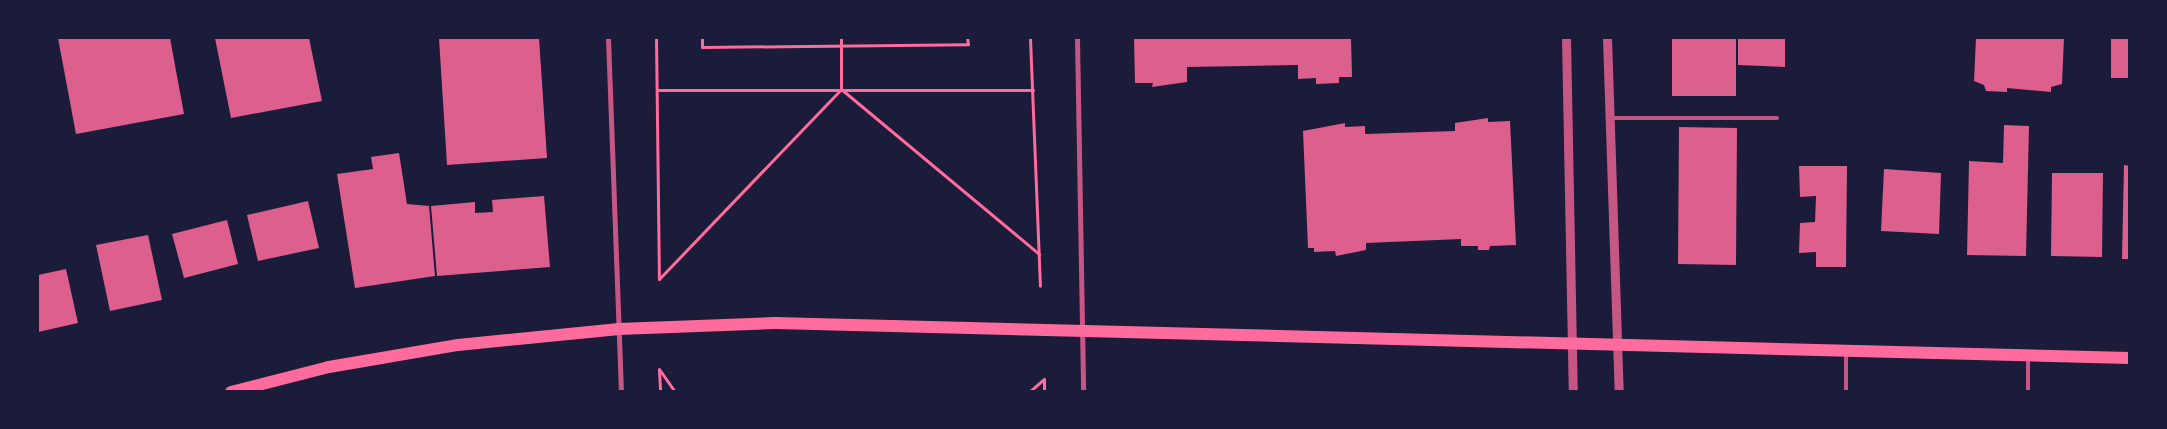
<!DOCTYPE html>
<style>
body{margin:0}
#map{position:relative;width:2167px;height:429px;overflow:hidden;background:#1b1b3a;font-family:Commissioner,sans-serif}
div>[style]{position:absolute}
.building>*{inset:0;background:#dd5f8e}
.path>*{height:3px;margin:-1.5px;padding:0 1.5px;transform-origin:1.5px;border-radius:1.5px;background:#ff6b9d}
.service>*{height:4px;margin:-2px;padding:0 2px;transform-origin:2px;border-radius:2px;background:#c65784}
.minor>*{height:5px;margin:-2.5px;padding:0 2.5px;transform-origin:2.5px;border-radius:2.5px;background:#c65784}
.tertiary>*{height:9px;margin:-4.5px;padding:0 4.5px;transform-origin:4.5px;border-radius:4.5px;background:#c65784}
.primary>*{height:12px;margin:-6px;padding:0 6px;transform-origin:6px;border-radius:6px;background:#ff6b9d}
span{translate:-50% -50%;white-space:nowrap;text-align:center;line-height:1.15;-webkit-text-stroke:4.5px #1b1b3a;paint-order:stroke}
.frame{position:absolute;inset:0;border:39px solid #1b1b3a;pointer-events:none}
</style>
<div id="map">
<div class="building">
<div style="clip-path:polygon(58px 38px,170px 38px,184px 114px,76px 134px)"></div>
<div style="clip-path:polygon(215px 38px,309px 38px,322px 101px,231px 118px)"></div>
<div style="clip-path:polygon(439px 38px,539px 38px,547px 158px,447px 165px)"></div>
<div style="clip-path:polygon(1134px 38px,1351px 38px,1352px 77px,1339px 77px,1339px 83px,1316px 84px,1316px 78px,1298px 79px,1298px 65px,1187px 67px,1187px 82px,1152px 87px,1153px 83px,1135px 83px)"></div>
<div style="clip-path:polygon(1672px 38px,1736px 38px,1736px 96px,1672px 96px)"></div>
<div style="clip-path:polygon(1785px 38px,1785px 67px,1738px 65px,1738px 39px)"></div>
<div style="clip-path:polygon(1976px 38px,2064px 38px,2062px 84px,2051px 87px,2051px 92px,2007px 88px,2007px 92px,1986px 91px,1984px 85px,1974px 81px)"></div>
<div style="clip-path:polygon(2111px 38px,2130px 38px,2130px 78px,2111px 78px)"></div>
<div style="clip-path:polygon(1488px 118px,1488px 122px,1510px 121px,1516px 245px,1490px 246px,1489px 250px,1478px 250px,1478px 246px,1461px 246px,1461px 239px,1366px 243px,1366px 250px,1336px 256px,1335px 251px,1314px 252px,1314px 248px,1308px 248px,1303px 131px,1345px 123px,1345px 127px,1365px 126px,1365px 134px,1455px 131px,1455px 123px)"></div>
<div style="clip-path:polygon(2004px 125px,2029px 126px,2026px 256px,1967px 255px,1969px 161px,2003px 163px)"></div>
<div style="clip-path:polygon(1679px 127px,1737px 128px,1736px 265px,1678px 264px)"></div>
<div style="clip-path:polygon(399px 153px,407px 204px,429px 206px,435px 276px,355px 288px,337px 174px,373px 169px,371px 157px)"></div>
<div style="clip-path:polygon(2124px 165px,2130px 166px,2130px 259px,2122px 259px)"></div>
<div style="clip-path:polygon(1799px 166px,1847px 166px,1846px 267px,1816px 267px,1816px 252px,1799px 253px,1800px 223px,1815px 222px,1816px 196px,1800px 197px)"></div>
<div style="clip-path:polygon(1884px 169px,1941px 173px,1939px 234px,1881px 231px)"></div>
<div style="clip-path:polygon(2052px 173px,2103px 173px,2102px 257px,2051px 256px)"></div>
<div style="clip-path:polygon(544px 196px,550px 267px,437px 276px,431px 206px,475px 202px,475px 213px,493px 212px,492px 200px)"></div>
<div style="clip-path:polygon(308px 201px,319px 248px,258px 261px,247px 215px)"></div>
<div style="clip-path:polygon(227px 220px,238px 264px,184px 278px,172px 234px)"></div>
<div style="clip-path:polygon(148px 235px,162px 300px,110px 311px,96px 245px)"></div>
<div style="clip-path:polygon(66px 269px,78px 323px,38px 332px,38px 275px)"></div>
</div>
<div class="path">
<div style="left:656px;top:38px;width:241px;rotate:89.3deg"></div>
<div style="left:702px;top:38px;width:9px;rotate:90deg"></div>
<div style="left:702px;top:47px;width:266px;rotate:-0.6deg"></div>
<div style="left:968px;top:44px;width:6px;rotate:-99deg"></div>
<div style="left:1030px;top:38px;width:248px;rotate:87.7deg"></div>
<div style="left:841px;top:89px;width:258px;rotate:39.8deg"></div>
<div style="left:657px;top:90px;width:376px"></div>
<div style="left:659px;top:279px;width:263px;rotate:-46.2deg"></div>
<div style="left:841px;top:89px;width:51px;rotate:-90deg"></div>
<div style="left:659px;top:369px;width:28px;rotate:55deg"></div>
<div style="left:659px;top:370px;width:22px;rotate:87deg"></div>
<div style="left:1029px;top:392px;width:20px;rotate:-41deg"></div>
<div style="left:1044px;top:392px;width:12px;rotate:-90deg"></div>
</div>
<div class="service">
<div style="left:1611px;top:118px;width:166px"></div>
<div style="left:2028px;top:359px;width:33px;rotate:90deg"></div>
<div style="left:1846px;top:392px;width:38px;rotate:-90deg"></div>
</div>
<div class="minor">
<div style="left:608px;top:38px;width:354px;rotate:87.9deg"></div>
<div style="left:1077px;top:38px;width:354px;rotate:89deg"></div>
</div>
<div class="tertiary">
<div style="left:1566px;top:38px;width:354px;rotate:88.9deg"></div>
<div style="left:1607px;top:38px;width:354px;rotate:88.1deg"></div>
</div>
<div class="primary">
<div style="left:231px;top:392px;width:101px;rotate:-14.3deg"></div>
<div style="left:329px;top:367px;width:131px;rotate:-9.7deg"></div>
<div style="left:458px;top:345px;width:162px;rotate:-5.7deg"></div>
<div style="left:619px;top:329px;width:156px;rotate:-2.2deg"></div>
<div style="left:775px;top:323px;width:1355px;rotate:1.48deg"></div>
</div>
<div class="frame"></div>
</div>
